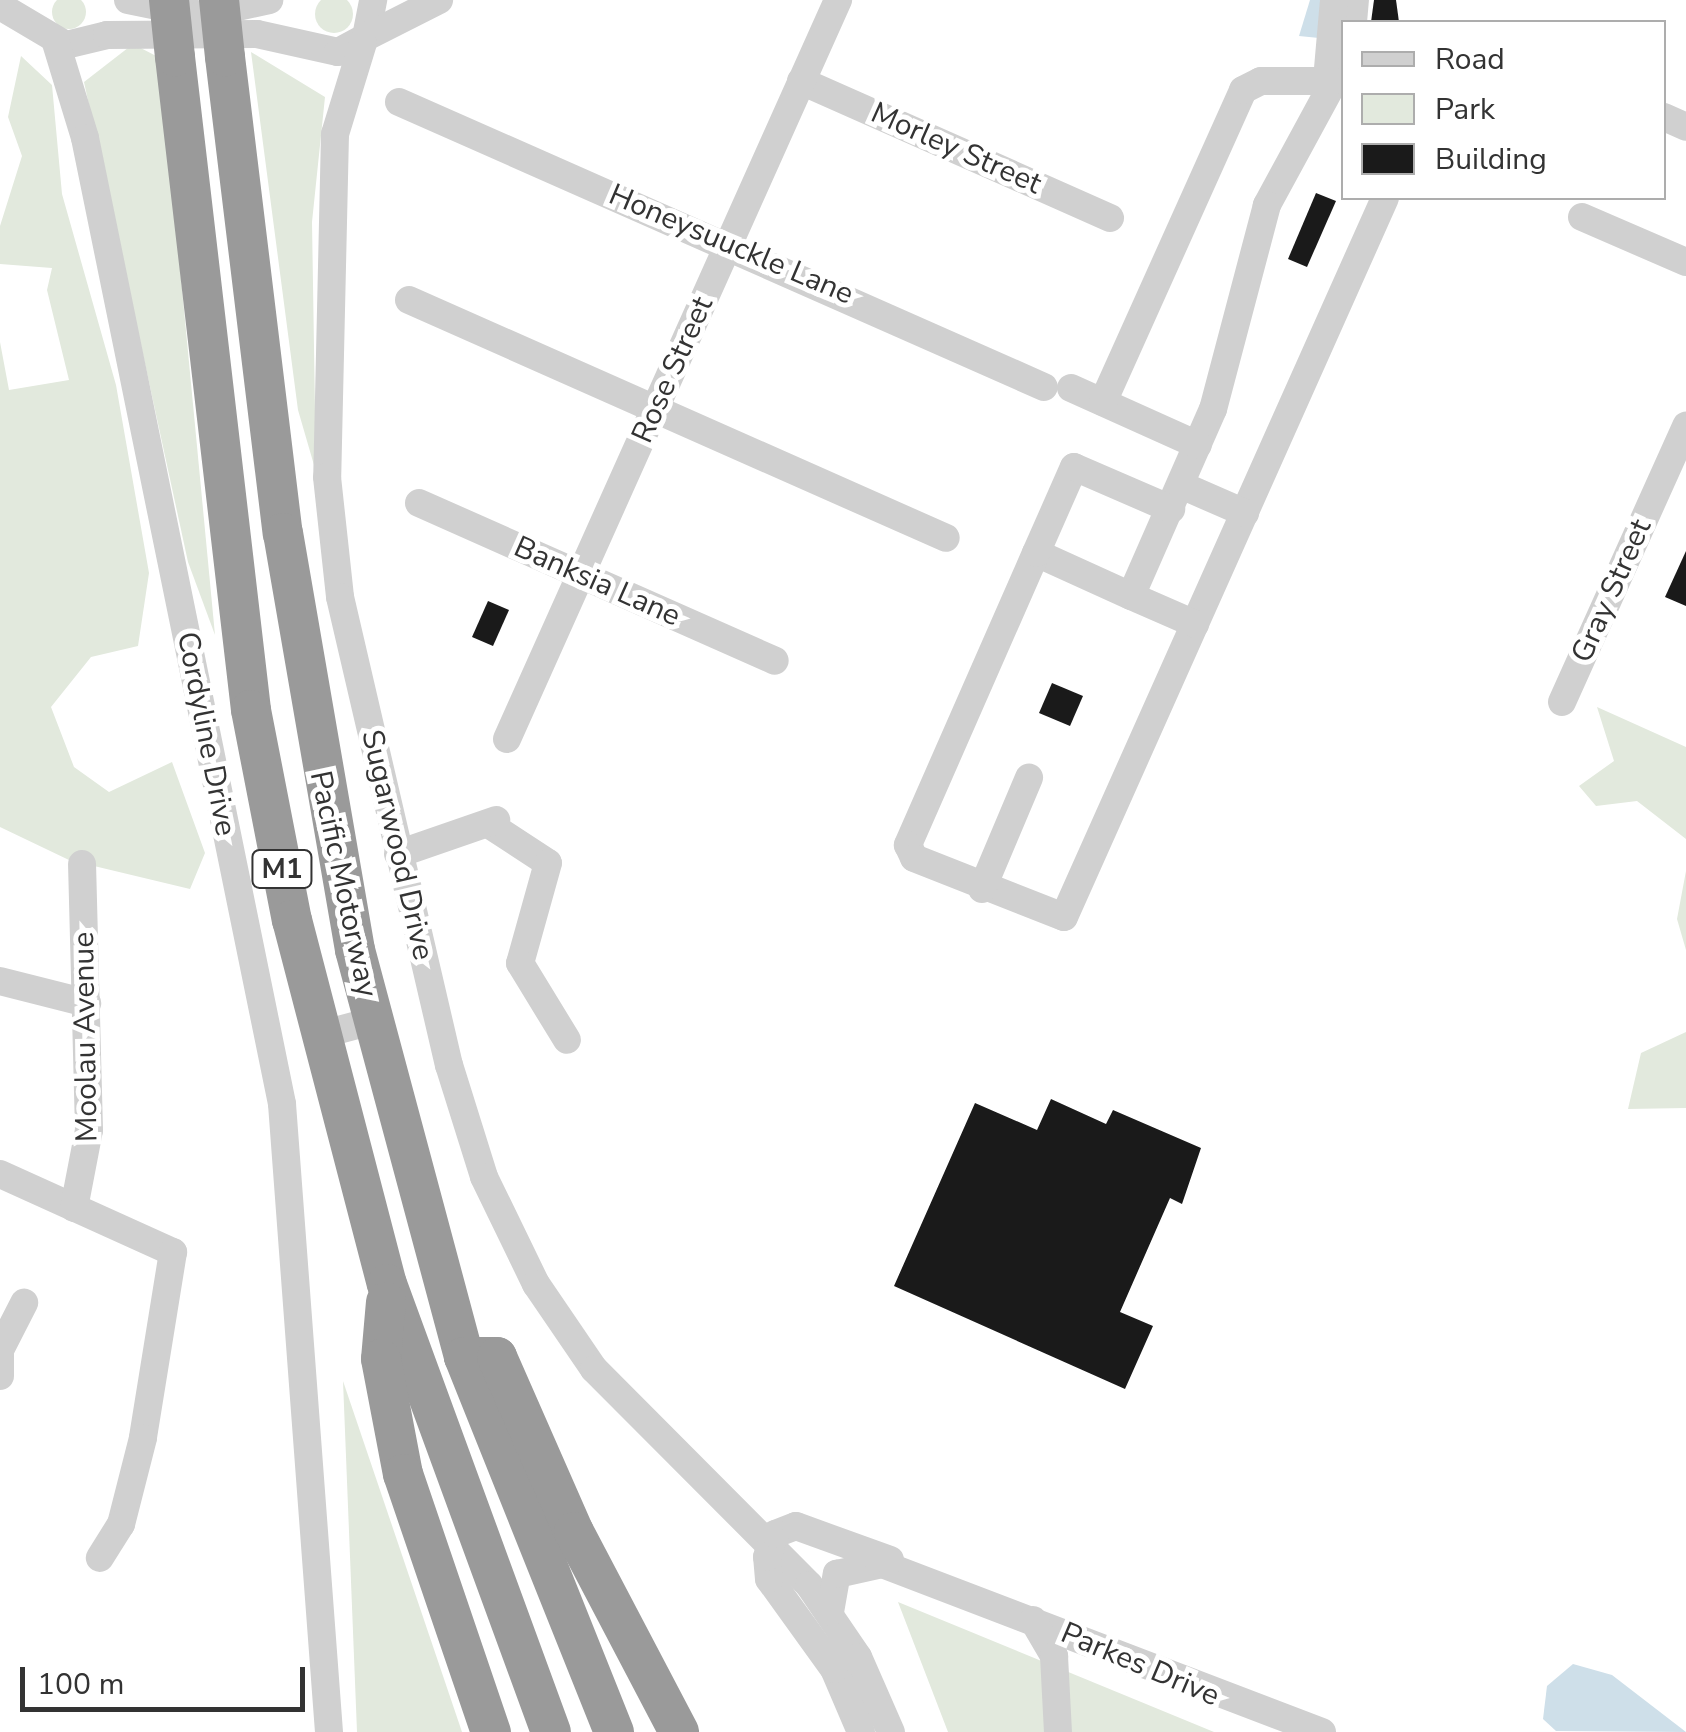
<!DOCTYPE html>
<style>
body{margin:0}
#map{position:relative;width:1686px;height:1732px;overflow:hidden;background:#fff;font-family:"Nunito Sans",sans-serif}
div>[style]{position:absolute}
.green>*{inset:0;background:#e2e9dd}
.round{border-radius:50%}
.water>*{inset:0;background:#cedfe9}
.building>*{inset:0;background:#1a1a1a}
.minor>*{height:28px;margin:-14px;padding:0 14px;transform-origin:14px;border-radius:14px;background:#d0d0d0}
.highway>*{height:40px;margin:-20px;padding:0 20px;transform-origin:20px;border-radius:20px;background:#9a9a9a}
.highway-bridge>*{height:40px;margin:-20px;padding:0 20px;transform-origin:20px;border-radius:20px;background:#9a9a9a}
span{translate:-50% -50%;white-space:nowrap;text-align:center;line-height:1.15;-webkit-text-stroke:10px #fff;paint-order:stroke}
.shield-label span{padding:2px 8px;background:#fff;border:2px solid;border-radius:8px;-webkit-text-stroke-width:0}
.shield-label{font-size:28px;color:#333;font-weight:700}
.street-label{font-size:30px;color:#333}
.legend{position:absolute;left:1341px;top:20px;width:325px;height:180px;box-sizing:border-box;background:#fff;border:2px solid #adadad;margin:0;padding:12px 18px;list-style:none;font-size:30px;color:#333}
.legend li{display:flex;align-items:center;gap:20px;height:50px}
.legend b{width:50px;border:2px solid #adadad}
.scale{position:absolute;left:20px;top:1667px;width:285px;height:45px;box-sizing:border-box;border:5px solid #333;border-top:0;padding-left:12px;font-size:30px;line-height:35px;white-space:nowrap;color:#333;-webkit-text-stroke:8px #fff;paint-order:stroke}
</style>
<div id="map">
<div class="green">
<div class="round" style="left:315px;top:-5px;width:38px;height:38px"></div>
<div class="round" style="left:52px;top:-5px;width:34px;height:34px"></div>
<div style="clip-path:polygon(133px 44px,160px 58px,215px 635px,188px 562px,84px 82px)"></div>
<div style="clip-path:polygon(251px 52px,325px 97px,312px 222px,316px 472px,298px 410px)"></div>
<div style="clip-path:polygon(21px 56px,52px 85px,62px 194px,116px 385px,149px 573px,138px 646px,91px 657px,51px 707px,74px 767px,109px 792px,172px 762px,205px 853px,190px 889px,69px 860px,0 827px,0 342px,9px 390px,69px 380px,47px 290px,52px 268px,0 264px,0 226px,22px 156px,8px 117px)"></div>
<div style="clip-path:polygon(1597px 707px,1686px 747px,1686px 839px,1637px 801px,1596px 806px,1579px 786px,1614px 761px)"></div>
<div style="clip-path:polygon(1686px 871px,1686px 950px,1677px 919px)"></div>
<div style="clip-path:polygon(1686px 1032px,1686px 1108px,1628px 1109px,1641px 1053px)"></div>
<div style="clip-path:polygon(343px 1381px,462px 1732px,357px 1732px)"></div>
<div style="clip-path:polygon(898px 1602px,1214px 1732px,948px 1732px)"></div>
</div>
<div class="water">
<div style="clip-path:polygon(1310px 0,1323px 0,1319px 38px,1299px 36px)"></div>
<div style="clip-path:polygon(1573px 1664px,1612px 1675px,1686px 1732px,1556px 1731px,1543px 1719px,1547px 1686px)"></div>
</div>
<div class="building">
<div style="clip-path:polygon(1374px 0,1396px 0,1399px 22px,1371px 22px)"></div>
<div style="clip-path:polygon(1316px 193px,1336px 201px,1307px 267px,1288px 259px)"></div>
<div style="clip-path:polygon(1686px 551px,1686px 606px,1665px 597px)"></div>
<div style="clip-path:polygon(488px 601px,509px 610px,493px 646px,472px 637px)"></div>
<div style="clip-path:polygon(1052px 683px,1083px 696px,1070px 726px,1039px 713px)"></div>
<div style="clip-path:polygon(1051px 1099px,1106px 1124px,1113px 1110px,1201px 1148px,1182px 1204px,1170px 1198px,1120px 1312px,1153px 1326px,1125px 1389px,894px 1286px,975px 1103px,1037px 1130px)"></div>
</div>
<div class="minor">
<div style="left:128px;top:0;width:75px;rotate:11.6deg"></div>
<div style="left:201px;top:15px;width:70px;rotate:-12.4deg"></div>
<div style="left:0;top:6px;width:77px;rotate:30.6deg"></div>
<div style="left:66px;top:45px;width:42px;rotate:-13.7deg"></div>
<div style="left:107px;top:35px;width:150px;rotate:-0.4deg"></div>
<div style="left:257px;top:34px;width:83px;rotate:12.5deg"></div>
<div style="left:338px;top:52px;width:32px;rotate:-28deg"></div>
<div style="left:366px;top:37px;width:38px;rotate:-79deg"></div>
<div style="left:1353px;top:22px;width:22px;rotate:-85deg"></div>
<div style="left:366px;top:37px;width:82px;rotate:-26.9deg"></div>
<div style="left:56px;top:43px;width:99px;rotate:73deg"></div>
<div style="left:85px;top:138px;width:986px;rotate:78.47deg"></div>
<div style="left:282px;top:1104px;width:630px;rotate:85.72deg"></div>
<div style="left:363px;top:43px;width:95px;rotate:107.1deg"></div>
<div style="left:335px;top:134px;width:343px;rotate:91.3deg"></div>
<div style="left:327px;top:477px;width:121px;rotate:83.8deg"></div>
<div style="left:340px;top:597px;width:481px;rotate:76.9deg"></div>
<div style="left:449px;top:1065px;width:117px;rotate:72.6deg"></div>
<div style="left:484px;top:1177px;width:119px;rotate:64.1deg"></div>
<div style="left:536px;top:1284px;width:103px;rotate:55.7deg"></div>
<div style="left:594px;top:1369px;width:305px;rotate:45.1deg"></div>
<div style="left:809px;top:1585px;width:87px;rotate:55.8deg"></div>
<div style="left:858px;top:1657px;width:82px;rotate:66.3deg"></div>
<div style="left:1344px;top:63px;width:162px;rotate:118.5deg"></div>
<div style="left:1267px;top:205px;width:211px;rotate:104.8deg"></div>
<div style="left:1213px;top:409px;width:204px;rotate:113.7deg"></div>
<div style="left:1131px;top:596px;width:104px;rotate:-155.6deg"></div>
<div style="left:1036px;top:553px;width:319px;rotate:113.7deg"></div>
<div style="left:908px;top:845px;width:14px;rotate:65deg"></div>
<div style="left:914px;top:858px;width:161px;rotate:21.5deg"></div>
<div style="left:1064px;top:917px;width:787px;rotate:-65.94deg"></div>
<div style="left:1327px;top:80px;width:80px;rotate:-85deg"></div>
<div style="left:801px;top:81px;width:338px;rotate:23.9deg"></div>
<div style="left:399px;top:102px;width:705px;rotate:23.84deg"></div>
<div style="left:1664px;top:117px;width:24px;rotate:24deg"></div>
<div style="left:1582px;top:217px;width:113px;rotate:23.4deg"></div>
<div style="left:409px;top:300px;width:587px;rotate:23.9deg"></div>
<div style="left:1071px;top:388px;width:139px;rotate:24.2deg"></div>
<div style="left:1103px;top:402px;width:342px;rotate:-65.8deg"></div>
<div style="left:1243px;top:90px;width:20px;rotate:-27deg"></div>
<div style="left:1261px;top:81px;width:72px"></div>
<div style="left:1181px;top:485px;width:70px;rotate:23.6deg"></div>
<div style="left:419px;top:503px;width:389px;rotate:23.9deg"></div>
<div style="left:1036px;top:553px;width:94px;rotate:-66.2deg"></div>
<div style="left:1074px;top:467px;width:106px;rotate:23.4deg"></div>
<div style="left:1131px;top:596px;width:70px;rotate:23.6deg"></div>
<div style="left:1562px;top:702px;width:303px;rotate:-65.8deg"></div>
<div style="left:507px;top:739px;width:810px;rotate:-65.87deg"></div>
<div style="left:490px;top:825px;width:69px;rotate:33.2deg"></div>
<div style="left:548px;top:863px;width:104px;rotate:105.6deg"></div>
<div style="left:520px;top:963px;width:90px;rotate:58.6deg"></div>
<div style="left:398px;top:854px;width:104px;rotate:-19.1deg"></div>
<div style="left:982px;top:889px;width:121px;rotate:-67.1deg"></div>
<div style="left:0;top:981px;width:90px;rotate:14.2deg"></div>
<div style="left:320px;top:1035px;width:54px;rotate:-15.1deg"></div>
<div style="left:0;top:1174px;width:190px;rotate:24.3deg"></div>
<div style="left:173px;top:1252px;width:188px;rotate:99.2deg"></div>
<div style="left:143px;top:1438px;width:89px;rotate:104.3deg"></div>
<div style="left:121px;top:1524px;width:40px;rotate:122deg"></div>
<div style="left:74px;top:1208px;width:79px;rotate:-79.1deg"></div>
<div style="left:89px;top:1130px;width:266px;rotate:-91.5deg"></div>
<div style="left:0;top:1348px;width:28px;rotate:90deg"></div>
<div style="left:1px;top:1348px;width:51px;rotate:-62.9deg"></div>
<div style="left:830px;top:1612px;width:39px;rotate:-80deg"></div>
<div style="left:837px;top:1574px;width:46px;rotate:-12.5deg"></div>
<div style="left:882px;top:1564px;width:471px;rotate:20.9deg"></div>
<div style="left:1033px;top:1620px;width:42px;rotate:59.7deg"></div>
<div style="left:1054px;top:1656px;width:76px;rotate:87deg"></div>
<div style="left:861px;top:1732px;width:69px;rotate:-113.2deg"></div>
<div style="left:834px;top:1669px;width:111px;rotate:-125.8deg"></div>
<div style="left:769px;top:1579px;width:22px;rotate:-95deg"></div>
<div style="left:767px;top:1557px;width:24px;rotate:-71deg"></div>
<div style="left:775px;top:1534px;width:22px;rotate:-21deg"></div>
<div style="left:796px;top:1526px;width:100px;rotate:19.9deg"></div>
</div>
<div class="highway">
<div style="left:175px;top:57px;width:657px;rotate:83.36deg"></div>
<div style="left:251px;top:710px;width:214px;rotate:79deg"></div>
<div style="left:292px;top:920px;width:376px;rotate:75.4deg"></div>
<div style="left:387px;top:1284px;width:477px;rotate:69.9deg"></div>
<div style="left:225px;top:57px;width:480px;rotate:83.1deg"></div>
<div style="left:283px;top:533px;width:423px;rotate:80.2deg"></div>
<div style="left:355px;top:950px;width:421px;rotate:75deg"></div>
<div style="left:464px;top:1357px;width:404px;rotate:68.2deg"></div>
<div style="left:386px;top:1302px;width:57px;rotate:95deg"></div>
<div style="left:381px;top:1359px;width:117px;rotate:79.2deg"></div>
<div style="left:403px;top:1474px;width:273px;rotate:71.2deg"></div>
<div style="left:464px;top:1357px;width:33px"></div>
<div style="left:497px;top:1357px;width:191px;rotate:66.3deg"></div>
<div style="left:574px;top:1532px;width:226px;rotate:62.3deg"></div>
</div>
<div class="highway-bridge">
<div style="left:169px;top:0;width:57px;rotate:84deg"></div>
<div style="left:219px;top:0;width:57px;rotate:84deg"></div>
</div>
<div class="shield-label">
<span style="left:282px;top:869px">M1</span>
</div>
<div class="street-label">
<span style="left:956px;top:149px;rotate:24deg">Morley Street</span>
<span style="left:731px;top:245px;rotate:23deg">Honeysuuckle Lane</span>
<span style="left:673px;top:370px;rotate:-66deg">Rose Street</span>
<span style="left:597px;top:582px;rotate:24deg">Banksia Lane</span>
<span style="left:1612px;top:591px;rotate:-66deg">Gray Street</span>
<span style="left:206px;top:734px;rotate:79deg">Cordyline Drive</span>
<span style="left:397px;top:845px;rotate:77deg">Sugarwood Drive</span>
<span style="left:343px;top:884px;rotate:78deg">Pacific Motorway</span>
<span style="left:86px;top:1037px;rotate:-91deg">Moolau Avenue</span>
<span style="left:1140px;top:1665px;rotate:23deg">Parkes Drive</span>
</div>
<ul class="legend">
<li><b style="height:12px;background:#d0d0d0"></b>Road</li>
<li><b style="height:28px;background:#e2e9dd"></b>Park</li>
<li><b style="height:28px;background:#1a1a1a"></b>Building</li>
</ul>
<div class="scale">100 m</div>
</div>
